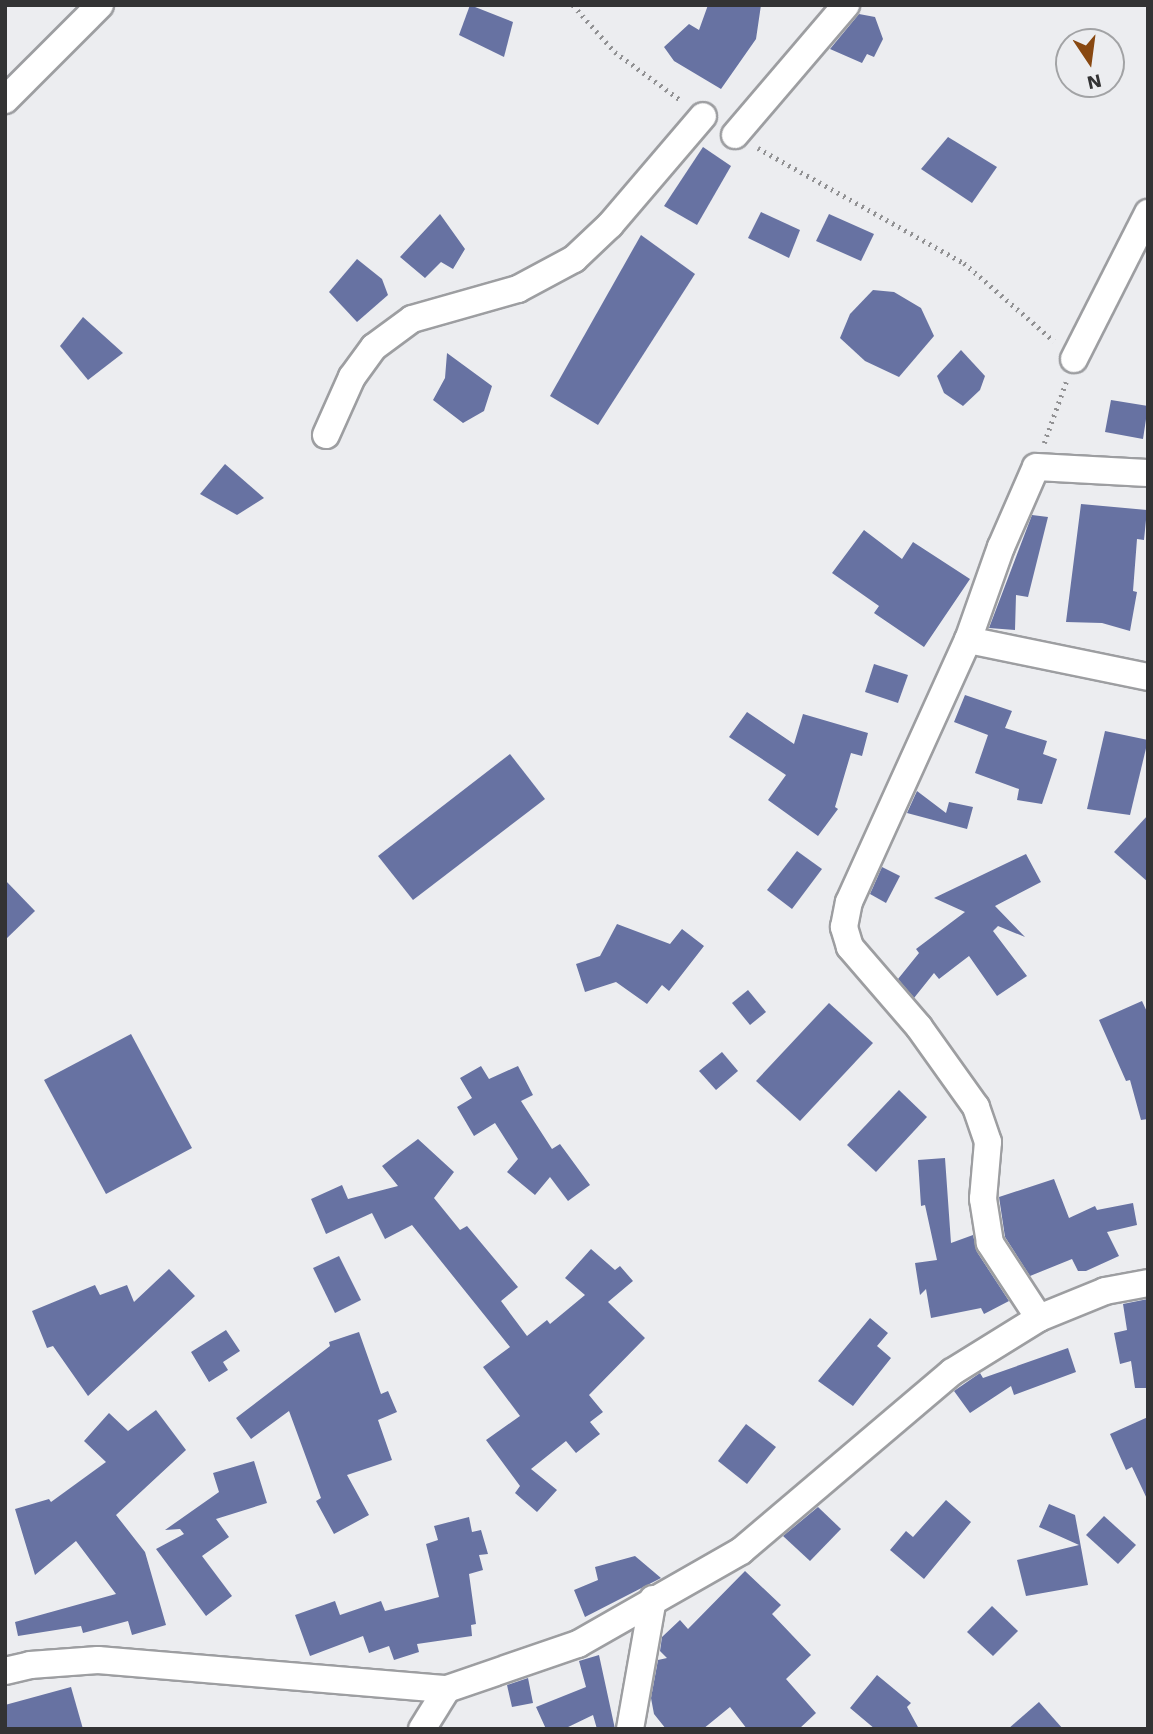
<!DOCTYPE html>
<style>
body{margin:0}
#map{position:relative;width:1153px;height:1734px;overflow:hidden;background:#ecedf0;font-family:"Work Sans",sans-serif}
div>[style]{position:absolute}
.building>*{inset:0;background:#6772a2}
.path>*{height:4.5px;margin-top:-2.25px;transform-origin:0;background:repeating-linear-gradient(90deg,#919193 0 2px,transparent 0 7px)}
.roads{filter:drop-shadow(2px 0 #9d9ea1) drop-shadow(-2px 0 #9d9ea1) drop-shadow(0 2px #9d9ea1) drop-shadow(0 -2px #9d9ea1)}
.street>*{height:26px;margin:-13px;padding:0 13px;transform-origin:13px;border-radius:13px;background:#fff}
span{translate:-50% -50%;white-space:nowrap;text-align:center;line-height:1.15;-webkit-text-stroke:7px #ecedf0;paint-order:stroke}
.frame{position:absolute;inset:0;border:7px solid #333334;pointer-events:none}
.north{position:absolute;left:1055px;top:28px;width:70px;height:70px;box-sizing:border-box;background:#ecedf0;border:2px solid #a2a3a5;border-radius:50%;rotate:167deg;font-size:19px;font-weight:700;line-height:28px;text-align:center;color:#333334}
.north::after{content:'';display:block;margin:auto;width:24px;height:32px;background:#884811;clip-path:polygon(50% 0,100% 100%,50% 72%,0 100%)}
</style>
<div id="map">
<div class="building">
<div style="clip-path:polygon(470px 5px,513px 22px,504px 57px,459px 35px)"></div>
<div style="clip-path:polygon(708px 5px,761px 5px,756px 39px,721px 89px,674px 61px,664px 47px,689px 24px,699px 30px)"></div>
<div style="clip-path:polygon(859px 14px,875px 17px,883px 39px,874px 57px,867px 54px,862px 63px,830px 49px)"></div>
<div style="clip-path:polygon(948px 137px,997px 167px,972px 203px,921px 169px)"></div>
<div style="clip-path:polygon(703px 147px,731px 166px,697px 225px,664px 206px)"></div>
<div style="clip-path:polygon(761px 212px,800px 230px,789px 258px,748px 238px)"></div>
<div style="clip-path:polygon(440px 214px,465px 249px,453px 269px,441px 262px,425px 278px,400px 257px)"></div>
<div style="clip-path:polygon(829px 214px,874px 234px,861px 261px,816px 241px)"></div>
<div style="clip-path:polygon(641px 235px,695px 274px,598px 425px,550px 396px)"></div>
<div style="clip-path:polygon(357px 259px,382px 279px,388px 295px,357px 322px,329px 292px)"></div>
<div style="clip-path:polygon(873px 290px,894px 292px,921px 308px,934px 336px,899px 377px,865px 361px,840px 338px,850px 314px)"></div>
<div style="clip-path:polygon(83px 317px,123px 353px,88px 380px,60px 346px)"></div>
<div style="clip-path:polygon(961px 350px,985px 376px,980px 390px,963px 406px,944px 393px,937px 376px)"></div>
<div style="clip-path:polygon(447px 353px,492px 386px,484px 411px,463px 423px,433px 400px,445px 378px)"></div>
<div style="clip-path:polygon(1111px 400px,1148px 406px,1143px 439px,1105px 432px)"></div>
<div style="clip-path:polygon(225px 464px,264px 498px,237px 515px,200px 494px)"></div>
<div style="clip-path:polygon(1081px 504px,1147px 510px,1144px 540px,1137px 539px,1133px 591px,1137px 592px,1130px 631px,1102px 623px,1066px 622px)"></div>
<div style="clip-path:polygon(1032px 515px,1048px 517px,1028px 597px,1016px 595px,1015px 630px,989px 628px)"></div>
<div style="clip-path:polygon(864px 530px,902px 559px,913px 542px,970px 579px,924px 647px,874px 613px,879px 606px,832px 573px)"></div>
<div style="clip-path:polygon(874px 664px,908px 675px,898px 703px,865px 692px)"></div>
<div style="clip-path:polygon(965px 695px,1012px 711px,1005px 728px,1047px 741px,1043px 754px,1057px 759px,1042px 804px,1017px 800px,1019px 789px,975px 773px,988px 735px,954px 722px)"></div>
<div style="clip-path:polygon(747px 712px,794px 744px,803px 714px,868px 733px,862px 756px,851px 753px,835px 807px,838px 809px,818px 836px,768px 800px,786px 775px,729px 737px)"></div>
<div style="clip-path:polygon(1105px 731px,1148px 740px,1130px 815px,1087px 809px)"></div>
<div style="clip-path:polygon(510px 754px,545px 799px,413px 900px,378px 856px)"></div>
<div style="clip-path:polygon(917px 791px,946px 813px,949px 802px,973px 807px,967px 829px,907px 813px)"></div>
<div style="clip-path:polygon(1148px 815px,1148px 882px,1114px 852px)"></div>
<div style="clip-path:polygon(797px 851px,822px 869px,792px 909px,767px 890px)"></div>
<div style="clip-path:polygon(1026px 854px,1041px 882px,995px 906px,1025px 937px,998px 926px,993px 931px,1027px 976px,997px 996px,969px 956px,939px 979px,934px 973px,914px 998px,898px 979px,919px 953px,916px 949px,965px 912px,934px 898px)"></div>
<div style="clip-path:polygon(882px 867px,900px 876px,886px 903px,870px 894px)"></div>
<div style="clip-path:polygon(5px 880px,35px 911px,5px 940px)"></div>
<div style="clip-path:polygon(617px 924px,670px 944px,682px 929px,704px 946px,669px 991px,662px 985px,647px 1004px,616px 982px,585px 992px,576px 964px,600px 956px)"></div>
<div style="clip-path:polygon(748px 990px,766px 1012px,750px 1025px,732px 1003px)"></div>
<div style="clip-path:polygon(1142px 1001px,1148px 1014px,1148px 1119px,1141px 1120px,1130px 1080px,1126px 1081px,1099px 1020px)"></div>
<div style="clip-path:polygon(829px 1003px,873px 1043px,800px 1121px,756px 1081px)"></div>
<div style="clip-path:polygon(131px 1034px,192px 1148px,106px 1194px,44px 1080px)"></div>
<div style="clip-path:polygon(722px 1052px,738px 1071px,716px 1090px,699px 1071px)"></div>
<div style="clip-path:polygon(481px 1066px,489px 1079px,518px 1066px,533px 1095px,521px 1101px,552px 1149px,560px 1144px,590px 1185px,568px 1201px,550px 1177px,535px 1195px,507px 1172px,518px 1159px,495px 1123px,474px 1136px,457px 1107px,472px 1098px,460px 1078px)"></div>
<div style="clip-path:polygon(899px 1090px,927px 1117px,876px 1172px,847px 1145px)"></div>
<div style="clip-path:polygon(418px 1139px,454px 1172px,434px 1198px,460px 1230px,467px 1226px,518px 1287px,501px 1301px,527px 1336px,547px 1320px,550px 1324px,585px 1295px,565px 1278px,591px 1249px,615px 1270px,620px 1266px,633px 1281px,608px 1302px,645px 1338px,589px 1395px,603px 1412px,590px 1422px,600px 1434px,576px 1453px,566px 1441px,531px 1469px,557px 1490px,537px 1512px,515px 1493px,520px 1486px,486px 1440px,520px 1416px,483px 1367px,510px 1347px,412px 1225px,385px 1239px,372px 1213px,326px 1234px,311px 1199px,342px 1185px,348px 1199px,398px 1186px,382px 1166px)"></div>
<div style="clip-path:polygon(945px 1158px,951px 1243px,973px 1235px,977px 1252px,1009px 1301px,984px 1314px,981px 1308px,931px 1318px,926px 1289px,920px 1295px,915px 1263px,937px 1260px,925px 1205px,921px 1206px,918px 1160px)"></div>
<div style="clip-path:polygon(1054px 1179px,1069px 1218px,1095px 1206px,1097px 1210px,1133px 1203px,1137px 1225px,1107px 1232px,1119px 1256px,1086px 1271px,1078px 1271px,1072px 1259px,1030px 1276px,1005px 1237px,999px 1197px)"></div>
<div style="clip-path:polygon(339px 1256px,361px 1300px,335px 1313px,313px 1268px)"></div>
<div style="clip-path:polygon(169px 1269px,195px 1296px,88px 1396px,53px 1346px,47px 1348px,32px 1311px,95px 1285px,100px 1295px,127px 1285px,134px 1302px)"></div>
<div style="clip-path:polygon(1148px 1299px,1148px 1388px,1135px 1388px,1131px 1361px,1120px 1364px,1114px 1333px,1127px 1330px,1123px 1304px)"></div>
<div style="clip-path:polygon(870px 1318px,888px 1333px,877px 1346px,891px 1358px,853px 1406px,818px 1381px)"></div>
<div style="clip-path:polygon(226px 1330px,240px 1351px,223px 1362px,228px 1370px,209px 1382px,191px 1352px)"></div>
<div style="clip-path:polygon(359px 1332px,381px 1394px,388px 1391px,397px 1412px,378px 1420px,392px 1460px,347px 1475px,369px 1515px,334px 1534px,316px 1501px,321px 1498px,289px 1411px,251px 1439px,236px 1418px,330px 1346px,329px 1342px)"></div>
<div style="clip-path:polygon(1068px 1348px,1076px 1372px,1014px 1395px,1011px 1386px,970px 1413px,954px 1391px,980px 1373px,983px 1378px)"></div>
<div style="clip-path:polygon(156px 1410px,186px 1450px,116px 1515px,145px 1552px,166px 1625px,132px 1635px,128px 1621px,83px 1633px,81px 1626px,18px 1636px,15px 1622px,116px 1594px,76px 1541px,35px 1575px,15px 1509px,49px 1499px,51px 1502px,106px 1462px,84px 1441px,109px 1413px,128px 1431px)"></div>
<div style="clip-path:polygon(1148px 1417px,1148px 1501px,1132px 1467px,1126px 1470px,1110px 1434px)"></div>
<div style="clip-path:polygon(746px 1424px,776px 1447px,747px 1484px,718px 1461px)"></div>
<div style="clip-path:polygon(254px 1461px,267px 1503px,216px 1519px,229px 1537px,202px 1556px,232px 1596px,206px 1616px,156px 1549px,184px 1534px,180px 1529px,165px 1530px,219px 1492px,213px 1473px)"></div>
<div style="clip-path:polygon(946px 1500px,971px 1522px,924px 1579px,890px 1550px,906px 1531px,913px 1537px)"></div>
<div style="clip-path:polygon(1049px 1504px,1075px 1515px,1088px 1585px,1026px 1596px,1017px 1560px,1079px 1545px,1039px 1527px)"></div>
<div style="clip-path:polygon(818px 1507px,841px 1529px,810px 1561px,783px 1536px)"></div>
<div style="clip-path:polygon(1104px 1516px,1136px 1545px,1118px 1564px,1086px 1535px)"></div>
<div style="clip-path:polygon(469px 1517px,472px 1532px,481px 1530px,488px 1554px,479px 1555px,483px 1570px,469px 1574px,476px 1624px,471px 1625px,472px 1636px,417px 1644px,419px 1652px,394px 1660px,389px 1646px,369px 1653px,363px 1636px,310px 1656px,295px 1615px,335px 1601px,340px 1615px,381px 1601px,385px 1611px,439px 1597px,426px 1544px,438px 1540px,434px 1526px)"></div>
<div style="clip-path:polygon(635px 1556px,661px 1578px,585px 1617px,574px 1590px,598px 1580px,595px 1567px)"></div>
<div style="clip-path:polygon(745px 1571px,781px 1605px,772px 1614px,811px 1655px,786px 1679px,816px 1713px,799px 1729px,747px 1729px,730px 1707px,703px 1729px,666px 1729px,654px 1714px,651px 1698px,658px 1660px,667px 1658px,660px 1651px,662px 1637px,680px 1620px,688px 1629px)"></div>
<div style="clip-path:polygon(992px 1606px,1018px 1631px,993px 1656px,967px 1632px)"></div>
<div style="clip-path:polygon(599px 1655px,615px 1729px,597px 1729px,593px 1715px,564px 1729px,546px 1729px,536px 1707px,586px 1687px,579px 1661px)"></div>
<div style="clip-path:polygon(877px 1675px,911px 1703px,907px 1707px,919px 1729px,875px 1729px,850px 1708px)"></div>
<div style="clip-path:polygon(528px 1678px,533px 1703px,512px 1707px,507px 1685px)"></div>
<div style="clip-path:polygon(71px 1687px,83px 1729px,5px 1729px,5px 1705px)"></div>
<div style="clip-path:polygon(1039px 1702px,1063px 1729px,1008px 1729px)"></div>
</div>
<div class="path">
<div style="left:573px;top:5px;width:63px;rotate:48.2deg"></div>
<div style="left:615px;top:52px;width:83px;rotate:36.2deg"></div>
<div style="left:758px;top:148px;width:236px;rotate:29.2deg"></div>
<div style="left:964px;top:263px;width:119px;rotate:40.9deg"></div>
<div style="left:1044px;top:443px;width:65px;rotate:-70.2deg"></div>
</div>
<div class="roads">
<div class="street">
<div style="left:5px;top:100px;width:134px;rotate:-45deg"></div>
<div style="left:735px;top:135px;width:171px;rotate:-49.5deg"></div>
<div style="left:1074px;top:359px;width:164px;rotate:-63.1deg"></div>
<div style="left:326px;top:435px;width:64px;rotate:-65.9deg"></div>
<div style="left:352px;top:377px;width:37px;rotate:-54deg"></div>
<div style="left:374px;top:347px;width:47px;rotate:-36.4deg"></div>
<div style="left:412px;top:319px;width:110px;rotate:-15.8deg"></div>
<div style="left:518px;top:289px;width:64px;rotate:-28.2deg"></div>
<div style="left:574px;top:259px;width:50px;rotate:-43.4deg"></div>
<div style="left:610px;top:225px;width:143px;rotate:-49.5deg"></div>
<div style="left:968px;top:640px;width:184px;rotate:11.6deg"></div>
<div style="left:1039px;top:1318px;width:90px;rotate:-123.2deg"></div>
<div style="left:990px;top:1243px;width:45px;rotate:-99deg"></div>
<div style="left:983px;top:1199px;width:57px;rotate:-85deg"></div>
<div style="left:988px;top:1142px;width:37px;rotate:-109deg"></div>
<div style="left:976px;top:1107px;width:98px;rotate:-125.5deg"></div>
<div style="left:919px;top:1027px;width:106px;rotate:-130.8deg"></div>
<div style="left:850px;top:947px;width:21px;rotate:-107deg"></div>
<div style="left:844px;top:927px;width:25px;rotate:-79deg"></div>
<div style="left:849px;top:902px;width:288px;rotate:-65.6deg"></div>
<div style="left:968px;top:640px;width:99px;rotate:-70.5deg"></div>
<div style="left:1001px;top:547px;width:87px;rotate:-66.4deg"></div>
<div style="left:1036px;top:467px;width:112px;rotate:3.1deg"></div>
<div style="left:5px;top:1671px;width:26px;rotate:-13deg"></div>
<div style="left:30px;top:1665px;width:68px;rotate:-4.2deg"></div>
<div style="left:98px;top:1660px;width:350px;rotate:4.8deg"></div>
<div style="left:447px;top:1689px;width:139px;rotate:-19deg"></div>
<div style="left:578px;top:1644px;width:188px;rotate:-29.7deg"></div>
<div style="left:741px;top:1551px;width:277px;rotate:-40.3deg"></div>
<div style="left:952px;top:1372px;width:102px;rotate:-31.8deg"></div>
<div style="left:1039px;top:1318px;width:71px;rotate:-22.2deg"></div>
<div style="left:1105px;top:1291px;width:44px;rotate:-10.5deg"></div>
<div style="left:422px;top:1729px;width:47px;rotate:-58deg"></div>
<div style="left:630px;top:1729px;width:132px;rotate:-80deg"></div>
</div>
</div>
<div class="frame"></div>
<div class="north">N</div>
</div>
